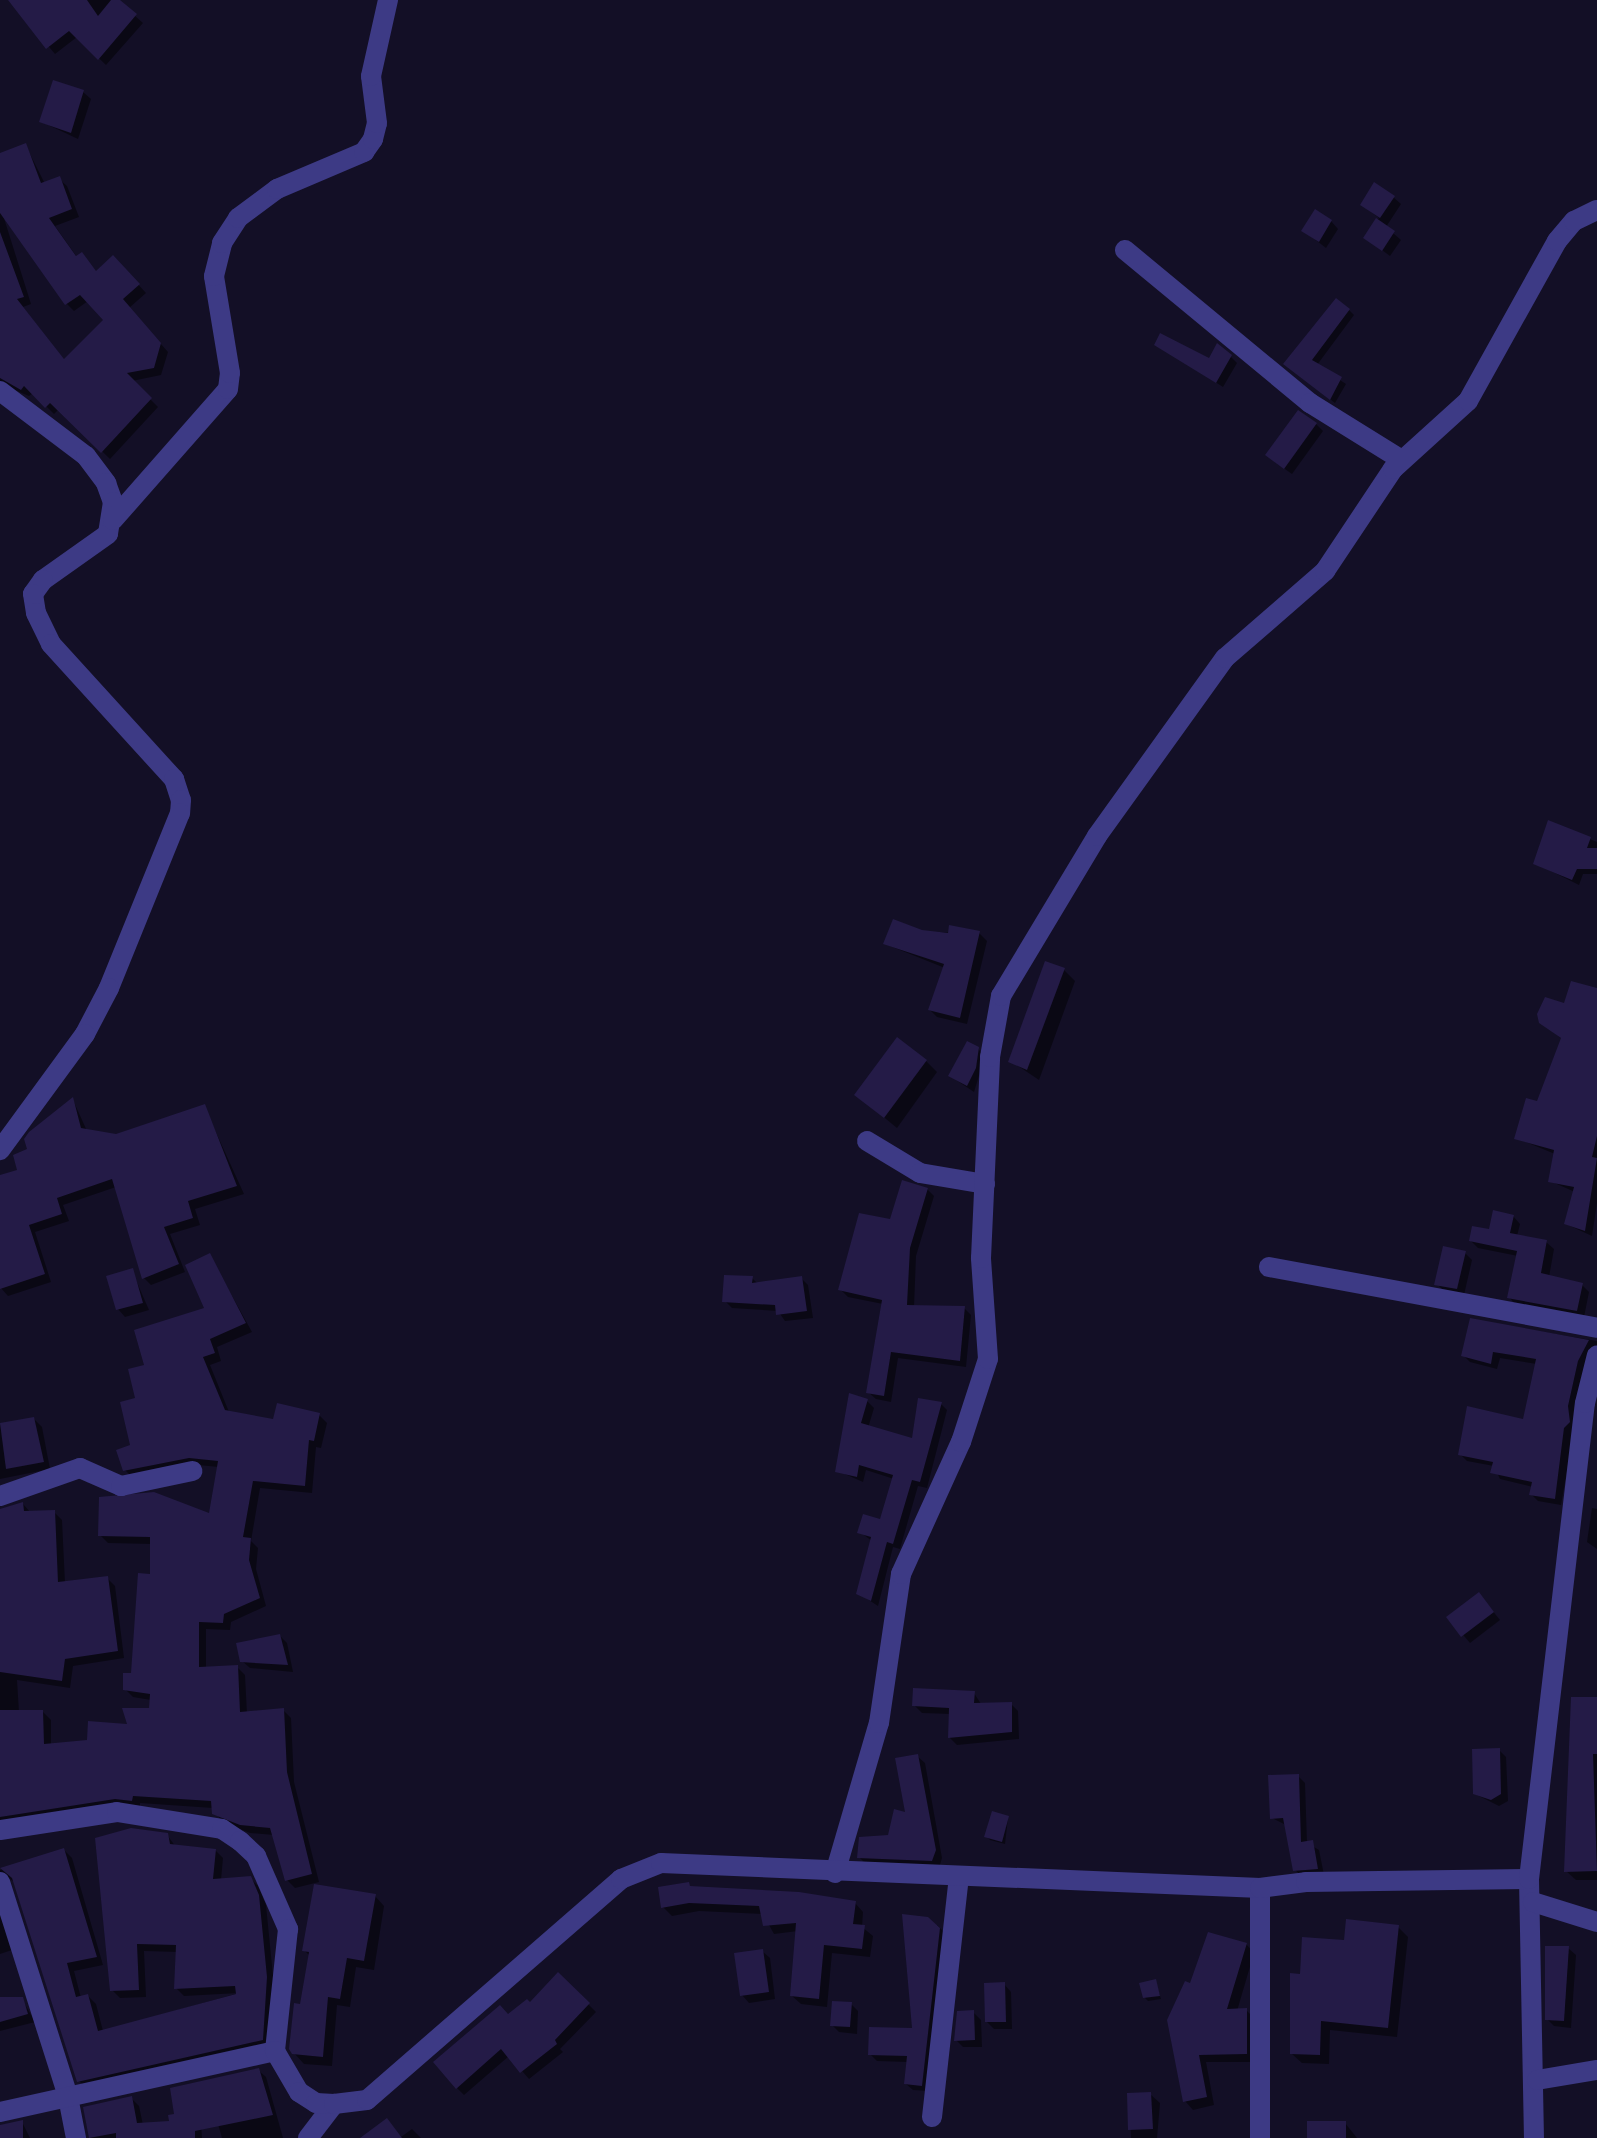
<!DOCTYPE html>
<style>
body{margin:0}
#map{position:relative;width:1597px;height:2138px;overflow:hidden;background:#130f26;font-family:Overpass,sans-serif}
div>[style]{position:absolute}
.shadow>*{inset:0;background:#0007}
.building>*{inset:0;background:#241b47}
.minor>*{height:20px;margin:-10px;padding:0 10px;transform-origin:10px;border-radius:10px;background:#3d3a85}
.tertiary>*{height:20px;margin:-10px;padding:0 10px;transform-origin:10px;border-radius:10px;background:#3d3a85}
span{translate:-50% -50%;white-space:nowrap;text-align:center;line-height:1.15;-webkit-text-stroke:6px #130f26;paint-order:stroke}
</style>
<div id="map">
<div class="shadow">
<div style="clip-path:polygon(10px 0,117px 0,143px 23px,106px 65px,77px 37px,55px 54px)"></div>
<div style="clip-path:polygon(83px 92px,91px 99px,78px 139px,42px 122px)"></div>
<div style="clip-path:polygon(evenodd,26px 146px,45px 184px,59px 179px,67px 186px,79px 217px,55px 226px,77px 257px,97px 273px,113px 257px,146px 293px,129px 308px,168px 352px,161px 375px,132px 381px,158px 407px,110px 459px,59px 409px,54px 414px,33px 393px,29px 396px,0 384px,0 163px,26px 146px,3px 215px,67px 304px,74px 311px,88px 301px,106px 320px,65px 361px,23px 307px,31px 304px,3px 215px)"></div>
<div style="clip-path:polygon(1393px 197px,1401px 204px,1386px 227px,1401px 240px,1390px 256px,1366px 238px,1379px 218px,1362px 205px)"></div>
<div style="clip-path:polygon(1331px 221px,1338px 229px,1326px 248px,1303px 230px)"></div>
<div style="clip-path:polygon(1349px 310px,1354px 315px,1317px 365px,1346px 384px,1335px 403px,1290px 368px)"></div>
<div style="clip-path:polygon(1156px 344px,1209px 361px,1231px 357px,1237px 363px,1223px 387px)"></div>
<div style="clip-path:polygon(1316px 424px,1323px 431px,1292px 474px,1275px 462px)"></div>
<div style="clip-path:polygon(1550px 823px,1597px 842px,1597px 874px,1583px 874px,1579px 885px,1535px 863px)"></div>
<div style="clip-path:polygon(921px 932px,979px 933px,987px 941px,967px 1024px,937px 1017px,930px 1010px,945px 968px,885px 944px)"></div>
<div style="clip-path:polygon(1064px 970px,1075px 981px,1039px 1080px,1011px 1061px)"></div>
<div style="clip-path:polygon(1597px 994px,1597px 1203px,1592px 1236px,1566px 1224px,1575px 1192px,1550px 1181px,1555px 1154px,1516px 1138px,1538px 1103px,1562px 1039px,1541px 1022px)"></div>
<div style="clip-path:polygon(977px 1048px,985px 1056px,974px 1092px,950px 1076px)"></div>
<div style="clip-path:polygon(926px 1061px,937px 1072px,897px 1128px,857px 1095px)"></div>
<div style="clip-path:polygon(73px 1100px,87px 1131px,116px 1136px,204px 1106px,244px 1194px,195px 1209px,200px 1225px,170px 1234px,185px 1272px,151px 1285px,144px 1278px,116px 1187px,63px 1205px,69px 1221px,35px 1232px,51px 1282px,8px 1296px,0 1287px,0 1177px,19px 1171px)"></div>
<div style="clip-path:polygon(927px 1189px,934px 1196px,916px 1256px,914px 1307px,964px 1308px,971px 1315px,966px 1367px,898px 1358px,891px 1402px,876px 1399px,868px 1392px,883px 1304px,848px 1297px,841px 1290px,892px 1221px)"></div>
<div style="clip-path:polygon(1513px 1216px,1520px 1224px,1517px 1236px,1546px 1242px,1554px 1249px,1549px 1277px,1582px 1285px,1589px 1292px,1584px 1317px,1516px 1305px,1509px 1297px,1518px 1256px,1478px 1248px,1471px 1241px)"></div>
<div style="clip-path:polygon(1465px 1253px,1472px 1260px,1464px 1295px,1444px 1291px,1437px 1284px)"></div>
<div style="clip-path:polygon(210px 1256px,252px 1332px,217px 1347px,221px 1361px,210px 1365px,229px 1412px,275px 1421px,319px 1415px,327px 1423px,321px 1448px,316px 1447px,312px 1493px,260px 1488px,251px 1541px,258px 1548px,256px 1569px,266px 1606px,231px 1622px,230px 1630px,206px 1629px,206px 1668px,237px 1667px,245px 1675px,247px 1714px,283px 1710px,291px 1718px,294px 1782px,319px 1882px,295px 1888px,287px 1880px,274px 1835px,250px 1833px,222px 1822px,213px 1808px,140px 1803px,140px 1808px,0 1830px,0 1510px,23px 1504px,31px 1513px,54px 1512px,62px 1520px,65px 1583px,107px 1578px,115px 1586px,124px 1658px,73px 1666px,70px 1688px,17px 1680px,19px 1712px,43px 1712px,51px 1720px,51px 1745px,88px 1742px,129px 1727px,151px 1710px,151px 1700px,133px 1697px,125px 1689px,133px 1675px,152px 1576px,152px 1544px,108px 1543px,100px 1535px,211px 1515px,219px 1467px,198px 1465px,133px 1478px,125px 1470px,147px 1366px,207px 1309px)"></div>
<div style="clip-path:polygon(132px 1271px,149px 1310px,125px 1317px,118px 1309px)"></div>
<div style="clip-path:polygon(752px 1278px,758px 1284px,801px 1278px,808px 1285px,813px 1318px,785px 1321px,778px 1311px,732px 1308px,725px 1301px)"></div>
<div style="clip-path:polygon(1471px 1320px,1597px 1341px,1597px 1354px,1585px 1368px,1561px 1505px,1538px 1501px,1531px 1494px,1533px 1487px,1500px 1479px,1494px 1466px,1467px 1461px,1460px 1454px,1524px 1422px,1537px 1364px,1500px 1358px,1497px 1369px,1470px 1362px,1463px 1355px)"></div>
<div style="clip-path:polygon(867px 1401px,874px 1408px,868px 1428px,913px 1441px,941px 1404px,947px 1410px,927px 1488px,918px 1486px,900px 1549px,893px 1547px,878px 1606px,858px 1593px,872px 1541px,860px 1532px,881px 1521px,894px 1479px,866px 1470px,863px 1482px,838px 1471px)"></div>
<div style="clip-path:polygon(34px 1419px,42px 1427px,50px 1469px,0 1479px,0 1425px)"></div>
<div style="clip-path:polygon(1592px 1508px,1597px 1509px,1597px 1549px,1587px 1542px)"></div>
<div style="clip-path:polygon(1479px 1594px,1500px 1620px,1470px 1643px,1449px 1618px)"></div>
<div style="clip-path:polygon(280px 1636px,287px 1643px,293px 1672px,250px 1668px,242px 1661px)"></div>
<div style="clip-path:polygon(974px 1693px,981px 1704px,1011px 1704px,1018px 1711px,1019px 1739px,957px 1745px,950px 1738px,951px 1714px,922px 1713px,914px 1705px)"></div>
<div style="clip-path:polygon(1597px 1699px,1597px 1880px,1576px 1880px,1566px 1871px)"></div>
<div style="clip-path:polygon(1499px 1750px,1506px 1757px,1508px 1801px,1499px 1806px,1475px 1794px)"></div>
<div style="clip-path:polygon(917px 1756px,925px 1763px,942px 1858px,939px 1868px,867px 1865px,859px 1857px,890px 1837px,907px 1814px)"></div>
<div style="clip-path:polygon(1298px 1776px,1305px 1783px,1307px 1843px,1319px 1850px,1324px 1875px,1303px 1877px,1295px 1870px,1286px 1825px,1272px 1818px)"></div>
<div style="clip-path:polygon(1008px 1818px,1005px 1844px,990px 1840px,987px 1837px)"></div>
<div style="clip-path:polygon(167px 1835px,176px 1847px,215px 1850px,223px 1858px,221px 1880px,250px 1878px,258px 1886px,266px 1905px,274px 1986px,270px 2048px,87px 2089px,79px 2081px,15px 1882px,4px 1876px,0 1883px,0 1870px,64px 1850px,72px 1858px,103px 1965px,74px 1971px,81px 1998px,88px 1996px,96px 2004px,103px 2031px,239px 1993px,184px 1996px,176px 1988px,178px 1952px,144px 1951px,146px 1997px,120px 1998px,112px 1990px)"></div>
<div style="clip-path:polygon(688px 1884px,693px 1889px,855px 1903px,863px 1912px,862px 1927px,873px 1936px,870px 1957px,832px 1953px,827px 2007px,801px 2004px,792px 1996px,798px 1931px,774px 1934px,763px 1914px,699px 1911px,672px 1916px,663px 1907px)"></div>
<div style="clip-path:polygon(375px 1896px,384px 1906px,374px 1970px,356px 1967px,350px 2007px,337px 2005px,332px 2066px,304px 2064px,294px 2053px,310px 1956px,304px 1950px)"></div>
<div style="clip-path:polygon(0 1912px,12px 1950px,0 1954px)"></div>
<div style="clip-path:polygon(937px 1925px,944px 1932px,929px 2091px,913px 2090px,906px 2084px,908px 2062px,877px 2061px,870px 2054px,914px 2030px)"></div>
<div style="clip-path:polygon(1398px 1927px,1408px 1937px,1397px 2037px,1330px 2030px,1329px 2064px,1302px 2063px,1292px 2054px,1302px 1976px,1345px 1942px)"></div>
<div style="clip-path:polygon(1246px 1944px,1254px 1953px,1237px 2011px,1246px 2010px,1255px 2019px,1255px 2062px,1206px 2062px,1214px 2105px,1193px 2110px,1185px 2101px,1191px 1986px)"></div>
<div style="clip-path:polygon(1568px 1948px,1576px 1955px,1571px 2028px,1554px 2026px,1547px 2019px)"></div>
<div style="clip-path:polygon(762px 1951px,770px 1958px,775px 1999px,749px 2003px,742px 1995px)"></div>
<div style="clip-path:polygon(559px 1975px,596px 2012px,560px 2049px,563px 2052px,529px 2079px,509px 2056px,464px 2095px,457px 2088px,508px 2016px,530px 2005px)"></div>
<div style="clip-path:polygon(1155px 1981px,1161px 1999px,1148px 2001px,1145px 1998px)"></div>
<div style="clip-path:polygon(1004px 1984px,1011px 1992px,1012px 2029px,994px 2029px,987px 2022px)"></div>
<div style="clip-path:polygon(22px 1999px,35px 2022px,0 2031px,0 2003px)"></div>
<div style="clip-path:polygon(851px 2004px,858px 2011px,857px 2034px,839px 2032px,832px 2025px)"></div>
<div style="clip-path:polygon(973px 2012px,981px 2020px,982px 2047px,963px 2047px,956px 2040px)"></div>
<div style="clip-path:polygon(258px 2070px,266px 2077px,283px 2138px,222px 2138px,206px 2082px)"></div>
<div style="clip-path:polygon(199px 2093px,202px 2138px,90px 2138px,85px 2108px,131px 2098px,139px 2106px,143px 2125px,171px 2123px)"></div>
<div style="clip-path:polygon(1150px 2094px,1160px 2103px,1157px 2138px,1131px 2138px,1129px 2095px)"></div>
<div style="clip-path:polygon(22px 2122px,30px 2138px,0 2138px,0 2126px)"></div>
<div style="clip-path:polygon(1345px 2123px,1357px 2138px,1309px 2138px)"></div>
<div style="clip-path:polygon(412px 2129px,421px 2138px,362px 2138px,401px 2137px)"></div>
</div>
<div class="building">
<div style="clip-path:polygon(8px 0,87px 0,98px 16px,111px 0,120px 0,137px 14px,98px 60px,69px 31px,46px 49px)"></div>
<div style="clip-path:polygon(53px 80px,84px 90px,71px 133px,39px 122px)"></div>
<div style="clip-path:polygon(26px 143px,41px 183px,60px 176px,72px 209px,49px 218px,76px 256px,82px 252px,96px 271px,113px 255px,140px 284px,123px 299px,161px 343px,154px 368px,127px 373px,152px 398px,101px 453px,50px 403px,45px 408px,24px 386px,21px 390px,0 378px,0 232px,24px 297px,17px 299px,64px 359px,103px 320px,80px 295px,65px 305px,0 213px,0 153px)"></div>
<div style="clip-path:polygon(1374px 182px,1395px 196px,1380px 218px,1360px 205px)"></div>
<div style="clip-path:polygon(1315px 209px,1332px 220px,1319px 242px,1301px 231px)"></div>
<div style="clip-path:polygon(1376px 218px,1395px 231px,1382px 251px,1363px 238px)"></div>
<div style="clip-path:polygon(1336px 298px,1350px 309px,1312px 360px,1342px 377px,1330px 400px,1283px 364px)"></div>
<div style="clip-path:polygon(1160px 333px,1209px 358px,1217px 343px,1232px 355px,1216px 383px,1154px 345px)"></div>
<div style="clip-path:polygon(1298px 410px,1317px 423px,1284px 469px,1265px 455px)"></div>
<div style="clip-path:polygon(1548px 820px,1591px 837px,1587px 848px,1597px 848px,1597px 869px,1577px 869px,1572px 880px,1533px 864px)"></div>
<div style="clip-path:polygon(893px 919px,922px 930px,948px 933px,949px 925px,980px 931px,960px 1018px,928px 1010px,944px 964px,883px 944px)"></div>
<div style="clip-path:polygon(1045px 961px,1065px 968px,1027px 1070px,1008px 1062px)"></div>
<div style="clip-path:polygon(1571px 981px,1597px 988px,1597px 1136px,1592px 1157px,1597px 1158px,1585px 1231px,1564px 1224px,1574px 1187px,1548px 1182px,1554px 1150px,1514px 1139px,1526px 1098px,1537px 1101px,1561px 1038px,1539px 1023px,1537px 1014px,1545px 997px,1564px 1003px)"></div>
<div style="clip-path:polygon(897px 1037px,927px 1060px,884px 1118px,854px 1095px)"></div>
<div style="clip-path:polygon(967px 1041px,979px 1047px,976px 1068px,967px 1086px,948px 1076px)"></div>
<div style="clip-path:polygon(73px 1097px,81px 1128px,116px 1134px,205px 1104px,237px 1186px,188px 1201px,193px 1218px,164px 1227px,179px 1264px,142px 1279px,112px 1179px,57px 1198px,62px 1214px,29px 1225px,45px 1274px,0 1289px,0 1175px,17px 1170px,13px 1155px,27px 1149px,24px 1139px,29px 1132px)"></div>
<div style="clip-path:polygon(902px 1180px,928px 1188px,910px 1248px,907px 1305px,965px 1306px,960px 1361px,891px 1352px,884px 1396px,866px 1393px,882px 1300px,838px 1290px,859px 1213px,890px 1219px)"></div>
<div style="clip-path:polygon(1493px 1210px,1514px 1215px,1510px 1233px,1547px 1240px,1541px 1273px,1583px 1283px,1577px 1311px,1507px 1298px,1517px 1251px,1469px 1241px,1472px 1226px,1489px 1229px)"></div>
<div style="clip-path:polygon(1443px 1246px,1466px 1251px,1457px 1289px,1434px 1285px)"></div>
<div style="clip-path:polygon(210px 1253px,246px 1323px,210px 1339px,215px 1353px,203px 1357px,225px 1410px,273px 1419px,277px 1403px,320px 1413px,314px 1441px,309px 1440px,305px 1486px,253px 1481px,243px 1537px,251px 1538px,249px 1560px,260px 1598px,224px 1614px,223px 1623px,199px 1622px,199px 1667px,238px 1665px,240px 1712px,284px 1708px,287px 1772px,312px 1874px,285px 1881px,270px 1828px,240px 1825px,212px 1814px,211px 1801px,133px 1796px,132px 1801px,115px 1799px,0 1817px,0 1710px,43px 1710px,44px 1744px,87px 1740px,88px 1721px,127px 1724px,122px 1708px,149px 1708px,150px 1694px,123px 1690px,123px 1673px,131px 1673px,138px 1573px,150px 1574px,150px 1537px,98px 1536px,99px 1497px,154px 1492px,209px 1513px,218px 1461px,189px 1458px,123px 1471px,116px 1450px,130px 1445px,120px 1402px,135px 1398px,128px 1369px,144px 1365px,134px 1330px,204px 1308px,185px 1265px)"></div>
<div style="clip-path:polygon(133px 1268px,143px 1303px,116px 1310px,106px 1276px)"></div>
<div style="clip-path:polygon(724px 1275px,753px 1276px,752px 1283px,802px 1276px,807px 1311px,776px 1315px,775px 1305px,722px 1302px)"></div>
<div style="clip-path:polygon(1470px 1318px,1589px 1340px,1578px 1361px,1568px 1406px,1570px 1422px,1564px 1428px,1555px 1499px,1529px 1495px,1532px 1482px,1490px 1473px,1493px 1462px,1458px 1455px,1467px 1406px,1523px 1419px,1536px 1359px,1493px 1352px,1491px 1364px,1461px 1356px)"></div>
<div style="clip-path:polygon(849px 1393px,868px 1399px,861px 1423px,912px 1438px,918px 1398px,942px 1402px,920px 1482px,912px 1480px,893px 1544px,887px 1542px,871px 1601px,856px 1594px,871px 1537px,857px 1533px,863px 1514px,880px 1519px,893px 1475px,859px 1465px,857px 1477px,835px 1472px)"></div>
<div style="clip-path:polygon(34px 1417px,44px 1462px,6px 1469px,0 1423px)"></div>
<div style="clip-path:polygon(23px 1502px,24px 1511px,55px 1510px,58px 1582px,108px 1576px,118px 1651px,65px 1659px,62px 1681px,0 1672px,0 1509px)"></div>
<div style="clip-path:polygon(1479px 1592px,1494px 1612px,1461px 1637px,1446px 1617px)"></div>
<div style="clip-path:polygon(280px 1634px,288px 1665px,240px 1662px,236px 1643px)"></div>
<div style="clip-path:polygon(913px 1688px,975px 1691px,974px 1703px,1012px 1702px,1012px 1732px,948px 1738px,949px 1708px,912px 1706px)"></div>
<div style="clip-path:polygon(1571px 1697px,1597px 1697px,1597px 1754px,1593px 1754px,1597px 1871px,1564px 1872px)"></div>
<div style="clip-path:polygon(1500px 1748px,1501px 1794px,1491px 1800px,1473px 1794px,1472px 1749px)"></div>
<div style="clip-path:polygon(918px 1754px,936px 1850px,932px 1861px,857px 1858px,859px 1837px,888px 1835px,894px 1809px,905px 1812px,895px 1758px)"></div>
<div style="clip-path:polygon(1299px 1774px,1301px 1842px,1313px 1840px,1318px 1869px,1293px 1871px,1283px 1818px,1270px 1819px,1268px 1775px)"></div>
<div style="clip-path:polygon(992px 1811px,1009px 1816px,1002px 1842px,984px 1837px)"></div>
<div style="clip-path:polygon(131px 1828px,168px 1833px,170px 1844px,216px 1849px,213px 1879px,251px 1876px,259px 1895px,267px 1977px,263px 2040px,77px 2082px,12px 1878px,0 1868px,64px 1848px,97px 1957px,67px 1963px,76px 1997px,88px 1994px,98px 2031px,236px 1994px,235px 1986px,174px 1989px,176px 1945px,137px 1944px,139px 1990px,110px 1991px,95px 1838px)"></div>
<div style="clip-path:polygon(689px 1882px,690px 1886px,799px 1892px,856px 1901px,853px 1924px,865px 1925px,862px 1949px,824px 1945px,819px 1999px,790px 1996px,796px 1923px,763px 1926px,759px 1906px,689px 1903px,661px 1908px,658px 1887px)"></div>
<div style="clip-path:polygon(314px 1884px,376px 1894px,364px 1961px,347px 1958px,340px 1999px,328px 1997px,323px 2057px,292px 2054px,289px 2049px,294px 2003px,300px 2004px,309px 1952px,302px 1951px)"></div>
<div style="clip-path:polygon(902px 1914px,928px 1917px,940px 1928px,922px 2086px,904px 2084px,907px 2056px,868px 2055px,869px 2027px,912px 2028px)"></div>
<div style="clip-path:polygon(1346px 1919px,1399px 1925px,1388px 2028px,1321px 2021px,1320px 2055px,1290px 2054px,1290px 1973px,1300px 1974px,1302px 1937px,1344px 1940px)"></div>
<div style="clip-path:polygon(1208px 1932px,1247px 1943px,1227px 2009px,1247px 2008px,1247px 2054px,1199px 2055px,1207px 2097px,1183px 2102px,1167px 2020px,1185px 1981px,1190px 1983px)"></div>
<div style="clip-path:polygon(1545px 1946px,1569px 1946px,1564px 2021px,1545px 2020px)"></div>
<div style="clip-path:polygon(763px 1949px,769px 1992px,740px 1996px,734px 1953px)"></div>
<div style="clip-path:polygon(558px 1972px,590px 2003px,555px 2040px,557px 2044px,520px 2073px,501px 2049px,456px 2089px,433px 2062px,500px 2005px,508px 2014px,527px 1999px,530px 2002px)"></div>
<div style="clip-path:polygon(1156px 1979px,1160px 1996px,1143px 1998px,1139px 1983px)"></div>
<div style="clip-path:polygon(1005px 1982px,1006px 2022px,985px 2022px,984px 1983px)"></div>
<div style="clip-path:polygon(0 1997px,23px 1997px,28px 2014px,0 2022px)"></div>
<div style="clip-path:polygon(832px 2001px,852px 2002px,850px 2027px,830px 2026px)"></div>
<div style="clip-path:polygon(974px 2010px,975px 2040px,954px 2041px,957px 2011px)"></div>
<div style="clip-path:polygon(259px 2068px,273px 2115px,195px 2131px,195px 2138px,116px 2138px,116px 2133px,89px 2138px,83px 2107px,132px 2096px,137px 2123px,169px 2121px,168px 2115px,174px 2114px,170px 2088px)"></div>
<div style="clip-path:polygon(1151px 2092px,1153px 2129px,1128px 2130px,1127px 2093px)"></div>
<div style="clip-path:polygon(387px 2118px,402px 2138px,360px 2138px)"></div>
<div style="clip-path:polygon(23px 2120px,23px 2138px,0 2138px,0 2125px)"></div>
<div style="clip-path:polygon(1307px 2121px,1346px 2121px,1346px 2138px,1307px 2138px)"></div>
</div>
<div class="minor">
<div style="left:1125px;top:250px;width:240px;rotate:39.6deg"></div>
<div style="left:1310px;top:403px;width:108px;rotate:31.8deg"></div>
<div style="left:0;top:391px;width:108px;rotate:37.1deg"></div>
<div style="left:86px;top:456px;width:34px;rotate:53deg"></div>
<div style="left:106px;top:483px;width:20px;rotate:70deg"></div>
<div style="left:113px;top:502px;width:32px;rotate:99deg"></div>
<div style="left:108px;top:534px;width:80px;rotate:144.7deg"></div>
<div style="left:43px;top:580px;width:17px;rotate:126deg"></div>
<div style="left:33px;top:594px;width:19px;rotate:81deg"></div>
<div style="left:36px;top:613px;width:34px;rotate:64deg"></div>
<div style="left:51px;top:644px;width:183px;rotate:47.7deg"></div>
<div style="left:174px;top:779px;width:22px;rotate:72deg"></div>
<div style="left:181px;top:800px;width:13px;rotate:94deg"></div>
<div style="left:180px;top:813px;width:189px;rotate:112.1deg"></div>
<div style="left:109px;top:988px;width:52px;rotate:117.6deg"></div>
<div style="left:85px;top:1034px;width:144px;rotate:126.2deg"></div>
<div style="left:113px;top:520px;width:174px;rotate:-48.7deg"></div>
<div style="left:228px;top:389px;width:16px;rotate:-83deg"></div>
<div style="left:230px;top:373px;width:98px;rotate:-99.4deg"></div>
<div style="left:214px;top:276px;width:34px;rotate:-76deg"></div>
<div style="left:222px;top:243px;width:30px;rotate:-57deg"></div>
<div style="left:238px;top:218px;width:49px;rotate:-36.6deg"></div>
<div style="left:277px;top:189px;width:95px;rotate:-23deg"></div>
<div style="left:364px;top:152px;width:16px;rotate:-55deg"></div>
<div style="left:373px;top:139px;width:16px;rotate:-76deg"></div>
<div style="left:377px;top:123px;width:47px;rotate:-97.3deg"></div>
<div style="left:371px;top:76px;width:78px;rotate:-77.4deg"></div>
<div style="left:867px;top:1141px;width:62px;rotate:31.1deg"></div>
<div style="left:920px;top:1173px;width:66px;rotate:9.6deg"></div>
<div style="left:1269px;top:1267px;width:334px;rotate:10.5deg"></div>
<div style="left:0;top:1496px;width:85px;rotate:-19.3deg"></div>
<div style="left:80px;top:1468px;width:45px;rotate:23.7deg"></div>
<div style="left:121px;top:1486px;width:73px;rotate:-11.9deg"></div>
<div style="left:835px;top:1873px;width:156px;rotate:-73.7deg"></div>
<div style="left:879px;top:1723px;width:151px;rotate:-81.6deg"></div>
<div style="left:901px;top:1574px;width:145px;rotate:-65.6deg"></div>
<div style="left:961px;top:1442px;width:87px;rotate:-72deg"></div>
<div style="left:988px;top:1359px;width:101px;rotate:-94deg"></div>
<div style="left:981px;top:1258px;width:201px;rotate:-87.4deg"></div>
<div style="left:990px;top:1057px;width:62px;rotate:-79.8deg"></div>
<div style="left:1001px;top:996px;width:187px;rotate:-59deg"></div>
<div style="left:1097px;top:836px;width:219px;rotate:-54.3deg"></div>
<div style="left:1225px;top:658px;width:133px;rotate:-41deg"></div>
<div style="left:1325px;top:571px;width:123px;rotate:-56.3deg"></div>
<div style="left:1393px;top:469px;width:101px;rotate:-42.2deg"></div>
<div style="left:1468px;top:401px;width:183px;rotate:-60.9deg"></div>
<div style="left:1557px;top:241px;width:26px;rotate:-50deg"></div>
<div style="left:1574px;top:221px;width:25px;rotate:-26deg"></div>
<div style="left:1529px;top:1879px;width:259px;rotate:88.9deg"></div>
<div style="left:0;top:1882px;width:225px;rotate:72.4deg"></div>
<div style="left:68px;top:2097px;width:42px;rotate:79deg"></div>
<div style="left:1533px;top:1902px;width:67px;rotate:17.4deg"></div>
<div style="left:0;top:2112px;width:282px;rotate:-12.5deg"></div>
<div style="left:932px;top:2117px;width:241px;rotate:-83.6deg"></div>
<div style="left:308px;top:2138px;width:43px;rotate:-52.6deg"></div>
<div style="left:1260px;top:2138px;width:250px;rotate:-90deg"></div>
</div>
<div class="tertiary">
<div style="left:0;top:1830px;width:118px;rotate:-8.7deg"></div>
<div style="left:117px;top:1812px;width:106px;rotate:9.2deg"></div>
<div style="left:222px;top:1829px;width:22px;rotate:34deg"></div>
<div style="left:240px;top:1841px;width:22px;rotate:43deg"></div>
<div style="left:256px;top:1856px;width:80px;rotate:66.3deg"></div>
<div style="left:288px;top:1929px;width:123px;rotate:96.1deg"></div>
<div style="left:275px;top:2051px;width:48px;rotate:59.7deg"></div>
<div style="left:299px;top:2092px;width:20px;rotate:33deg"></div>
<div style="left:316px;top:2103px;width:18px;rotate:3deg"></div>
<div style="left:334px;top:2104px;width:33px;rotate:-7deg"></div>
<div style="left:367px;top:2100px;width:337px;rotate:-41deg"></div>
<div style="left:621px;top:1879px;width:43px;rotate:-21.8deg"></div>
<div style="left:661px;top:1863px;width:600px;rotate:2.39deg"></div>
<div style="left:1260px;top:1888px;width:46px;rotate:-7.4deg"></div>
<div style="left:1306px;top:1882px;width:223px;rotate:-0.8deg"></div>
<div style="left:1529px;top:1879px;width:479px;rotate:-83.3deg"></div>
<div style="left:1585px;top:1403px;width:49px;rotate:-76deg"></div>
<div style="left:1537px;top:2080px;width:61px;rotate:-9.5deg"></div>
</div>
</div>
